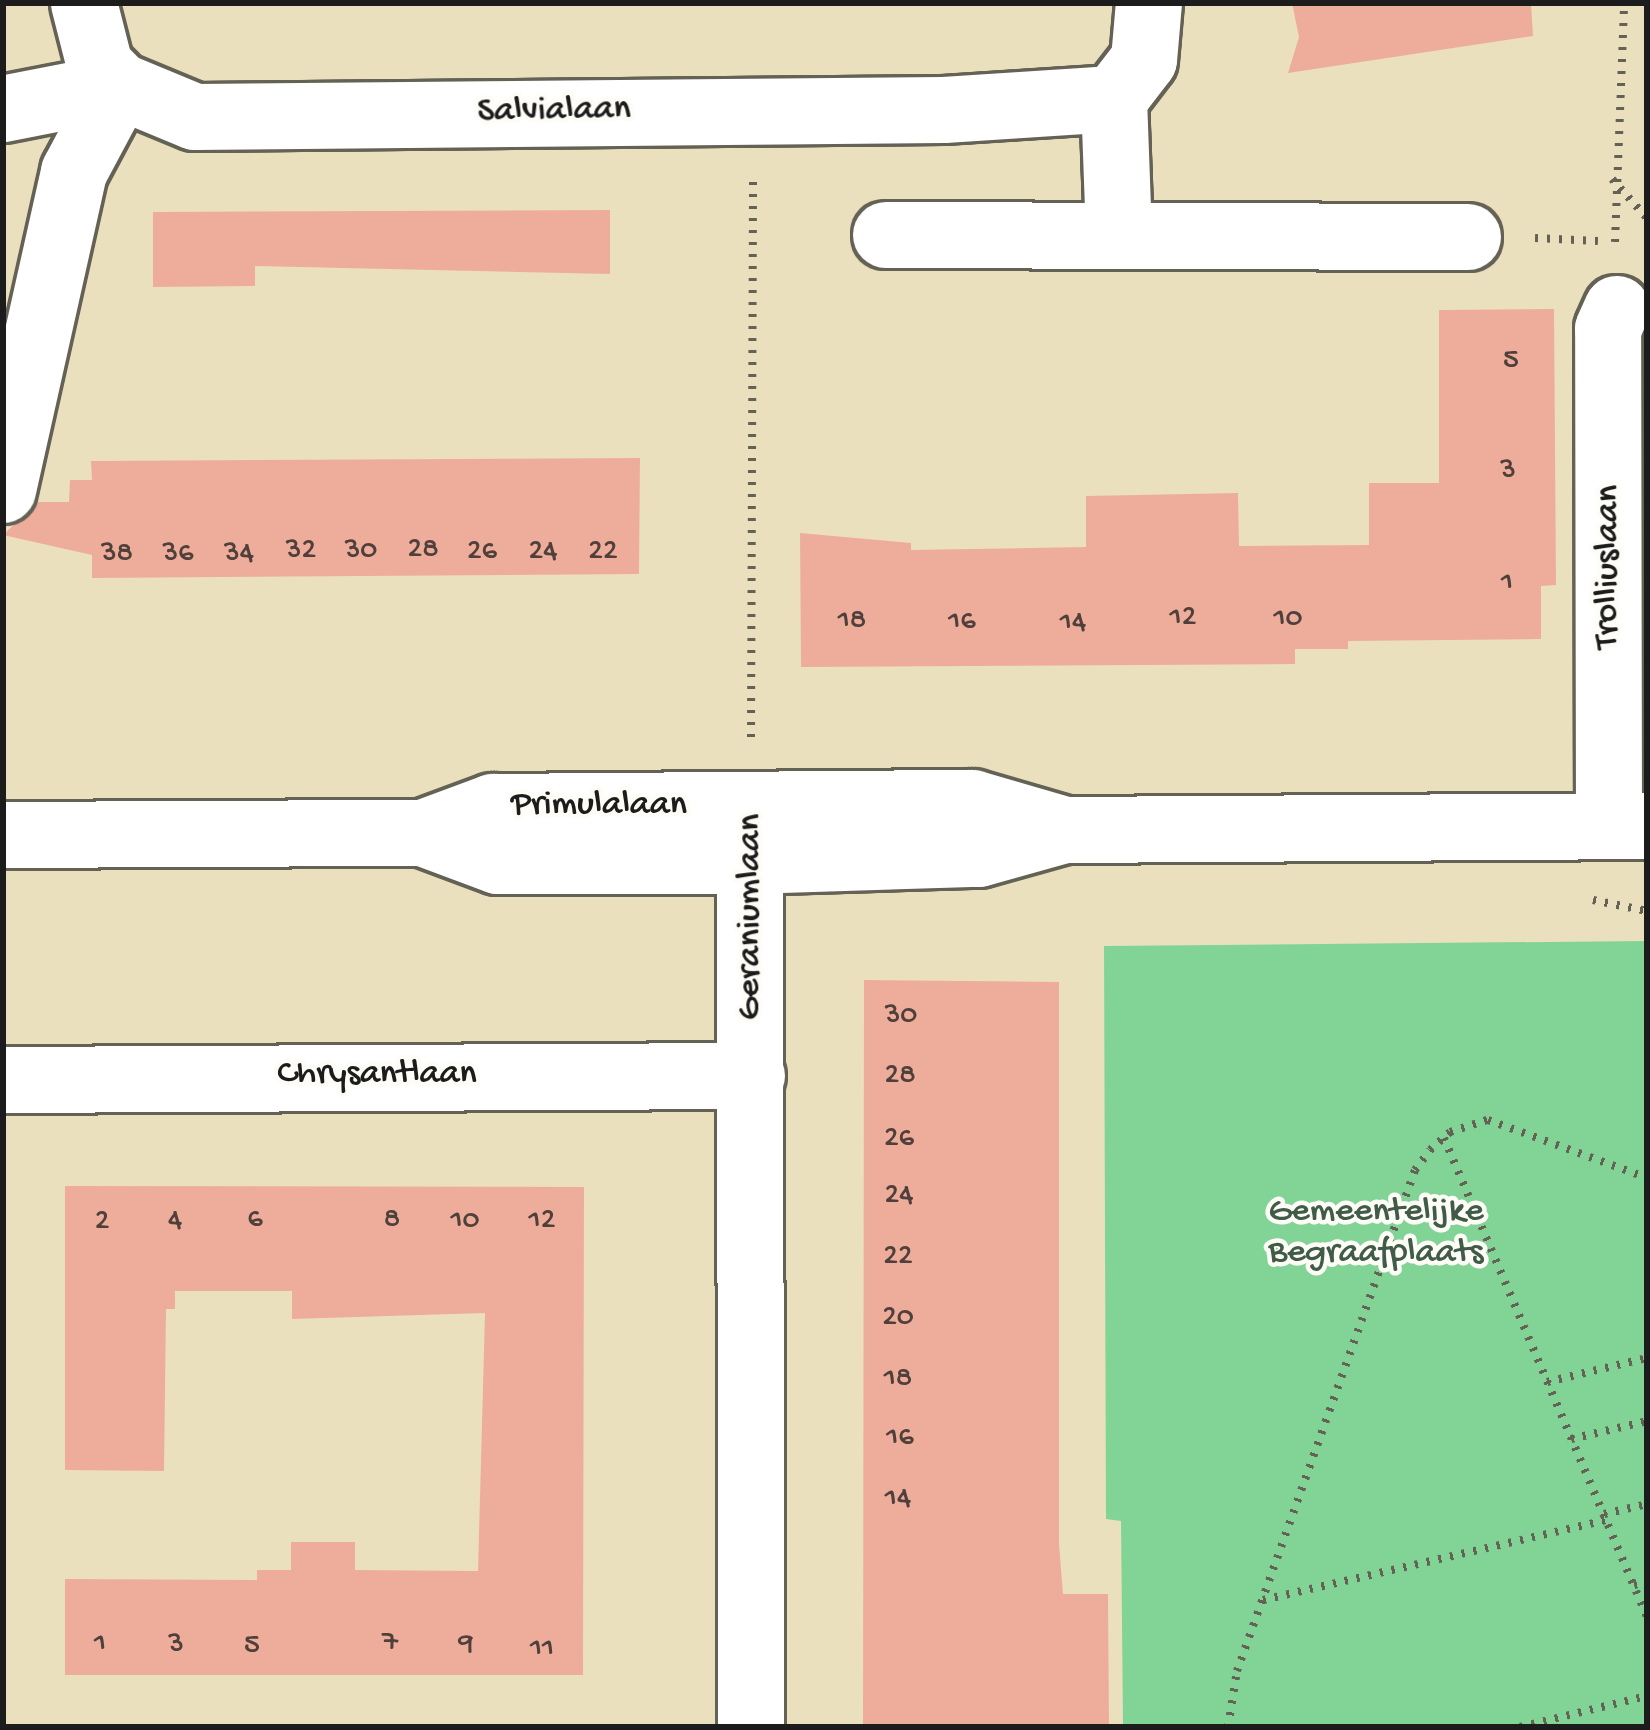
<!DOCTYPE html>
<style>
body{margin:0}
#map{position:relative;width:1650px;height:1730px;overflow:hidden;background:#ebe0be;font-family:"Gochi Hand",sans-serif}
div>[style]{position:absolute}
.green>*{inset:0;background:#82d496}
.building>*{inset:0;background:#eead9b}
.path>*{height:8px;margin-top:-4px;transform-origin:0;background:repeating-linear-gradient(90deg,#646155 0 3px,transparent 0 12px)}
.roads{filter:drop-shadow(3px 0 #646155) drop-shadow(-3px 0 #646155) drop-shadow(0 3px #646155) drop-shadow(0 -3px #646155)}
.minor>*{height:66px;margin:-33px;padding:0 33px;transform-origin:33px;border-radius:33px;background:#fff}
span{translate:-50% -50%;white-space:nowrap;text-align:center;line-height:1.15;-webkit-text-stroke:9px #fdfcf7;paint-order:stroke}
.number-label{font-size:30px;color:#50403c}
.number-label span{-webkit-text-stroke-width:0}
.street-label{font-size:36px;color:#1c1c1c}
.park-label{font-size:36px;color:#405c47}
.frame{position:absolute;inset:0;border:6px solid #1c1c1c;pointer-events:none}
</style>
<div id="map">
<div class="green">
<div style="clip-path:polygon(1634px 422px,1647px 422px,1647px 708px,1636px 708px)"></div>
<div style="clip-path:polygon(1647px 941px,1647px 1727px,1123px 1727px,1121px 1521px,1106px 1519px,1104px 946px)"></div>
</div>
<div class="building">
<div style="clip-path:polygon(1292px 3px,1531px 3px,1533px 36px,1288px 73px,1299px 37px)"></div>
<div style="clip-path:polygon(610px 210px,610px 274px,255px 266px,255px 286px,153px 287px,153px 212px)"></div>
<div style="clip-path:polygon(1554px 309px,1556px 585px,1541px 586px,1541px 639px,1348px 641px,1348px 649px,1295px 649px,1295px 664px,801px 667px,800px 533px,911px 543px,911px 550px,1086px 547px,1086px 496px,1238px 493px,1239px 546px,1369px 545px,1369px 483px,1439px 483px,1439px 310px)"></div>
<div style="clip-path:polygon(640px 458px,639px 574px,92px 578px,92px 555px,3px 535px,38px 502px,69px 502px,70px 480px,92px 480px,91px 461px)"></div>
<div style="clip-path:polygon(864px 980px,1059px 982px,1059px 1544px,1063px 1594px,1108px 1594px,1109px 1727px,863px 1727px)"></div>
<div style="clip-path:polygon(65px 1186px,584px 1187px,583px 1675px,65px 1675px,65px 1579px,257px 1580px,257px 1570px,291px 1570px,291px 1542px,355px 1542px,355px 1570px,478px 1571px,485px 1313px,292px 1319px,292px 1291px,175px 1291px,175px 1309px,166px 1309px,164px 1471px,65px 1470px)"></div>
</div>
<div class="path">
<div style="left:1612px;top:179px;width:52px;rotate:48.1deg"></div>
<div style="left:1535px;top:238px;width:63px;rotate:2.7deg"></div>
<div style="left:1615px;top:242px;width:239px;rotate:-87.8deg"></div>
<div style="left:751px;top:737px;width:555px;rotate:-89.79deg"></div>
<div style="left:1593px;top:900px;width:55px;rotate:11.5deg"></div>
<div style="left:1444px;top:1138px;width:520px;rotate:67.03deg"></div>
<div style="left:1547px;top:1382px;width:103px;rotate:-13.5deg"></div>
<div style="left:1571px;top:1439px;width:78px;rotate:-13.3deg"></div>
<div style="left:1604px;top:1514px;width:44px;rotate:-13.1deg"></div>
<div style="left:1634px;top:1585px;width:13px;rotate:-13deg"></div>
<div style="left:1263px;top:1600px;width:352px;rotate:-13.1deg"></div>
<div style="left:1228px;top:1727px;width:57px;rotate:-80.9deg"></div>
<div style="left:1237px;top:1671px;width:532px;rotate:-70.44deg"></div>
<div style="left:1415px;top:1170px;width:25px;rotate:-53deg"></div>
<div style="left:1430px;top:1150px;width:27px;rotate:-42deg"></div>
<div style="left:1450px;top:1132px;width:40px;rotate:-18deg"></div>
<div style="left:1488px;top:1120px;width:169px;rotate:20deg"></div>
<div style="left:1520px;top:1727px;width:131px;rotate:-13.7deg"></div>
</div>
<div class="roads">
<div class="minor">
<div style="left:1114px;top:99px;width:137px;rotate:87.9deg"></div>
<div style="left:1114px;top:99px;width:49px;rotate:-52.4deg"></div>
<div style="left:1144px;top:60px;width:57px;rotate:-85deg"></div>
<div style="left:3px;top:109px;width:119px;rotate:-11.1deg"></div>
<div style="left:120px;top:86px;width:81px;rotate:22.5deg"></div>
<div style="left:195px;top:117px;width:749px;rotate:-0.54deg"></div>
<div style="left:944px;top:110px;width:170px;rotate:-3.7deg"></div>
<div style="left:886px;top:235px;width:582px;rotate:0.2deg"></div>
<div style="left:3px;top:490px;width:326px;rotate:-77.4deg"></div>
<div style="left:74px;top:172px;width:98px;rotate:-61.9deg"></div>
<div style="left:120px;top:86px;width:28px;rotate:-135deg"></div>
<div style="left:100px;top:66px;width:65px;rotate:-104.3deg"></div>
<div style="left:750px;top:805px;width:922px;rotate:89.94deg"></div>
<div style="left:1609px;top:826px;width:497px;rotate:-90.1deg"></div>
<div style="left:1608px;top:329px;width:22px;rotate:-66deg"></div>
<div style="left:423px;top:833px;width:75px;rotate:-20.4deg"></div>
<div style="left:493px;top:807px;width:479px;rotate:-0.5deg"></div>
<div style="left:972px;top:803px;width:97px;rotate:16.2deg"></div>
<div style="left:3px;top:835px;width:420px;rotate:-0.3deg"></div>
<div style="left:423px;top:833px;width:80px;rotate:20.5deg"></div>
<div style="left:498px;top:861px;width:252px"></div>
<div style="left:750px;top:861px;width:229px;rotate:-1.8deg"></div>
<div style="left:979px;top:854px;width:89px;rotate:-15.6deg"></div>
<div style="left:1065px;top:830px;width:582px;rotate:-0.39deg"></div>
<div style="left:3px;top:1080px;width:749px;rotate:-0.31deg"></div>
</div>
</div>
<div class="number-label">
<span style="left:1511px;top:362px">5</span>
<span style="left:1508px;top:472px">3</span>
<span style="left:423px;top:551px">28</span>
<span style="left:301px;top:552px">32</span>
<span style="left:361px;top:552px">30</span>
<span style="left:482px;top:553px">26</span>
<span style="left:543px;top:553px">24</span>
<span style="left:603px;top:553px">22</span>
<span style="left:117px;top:555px">38</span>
<span style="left:178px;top:555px">36</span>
<span style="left:239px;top:555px">34</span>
<span style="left:1507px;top:584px">1</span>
<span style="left:1183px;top:619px">12</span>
<span style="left:1288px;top:620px">10</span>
<span style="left:852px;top:622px">18</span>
<span style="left:962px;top:623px">16</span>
<span style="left:1073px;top:624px">14</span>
<span style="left:901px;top:1017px">30</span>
<span style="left:900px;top:1077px">28</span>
<span style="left:899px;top:1140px">26</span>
<span style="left:899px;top:1197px">24</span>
<span style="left:255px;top:1221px">6</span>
<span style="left:392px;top:1221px">8</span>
<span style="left:175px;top:1222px">4</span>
<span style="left:465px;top:1222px">10</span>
<span style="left:542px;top:1222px">12</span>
<span style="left:102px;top:1223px">2</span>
<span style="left:898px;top:1258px">22</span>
<span style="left:898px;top:1319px">20</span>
<span style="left:898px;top:1380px">18</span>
<span style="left:900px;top:1439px">16</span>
<span style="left:898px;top:1500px">14</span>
<span style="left:390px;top:1644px">7</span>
<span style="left:100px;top:1645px">1</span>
<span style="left:466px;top:1645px">9</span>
<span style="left:176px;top:1646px">3</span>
<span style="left:252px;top:1647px">5</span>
<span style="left:542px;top:1650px">11</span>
</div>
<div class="street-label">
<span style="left:554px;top:111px;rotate:-1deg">Salvialaan</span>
<span style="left:1609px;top:567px;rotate:-90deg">Trolliuslaan</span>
<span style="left:599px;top:806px">Primulalaan</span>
<span style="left:751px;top:917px;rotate:-90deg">Geraniumlaan</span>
<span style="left:377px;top:1075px">Chrysantlaan</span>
</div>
<div class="park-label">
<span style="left:1376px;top:1233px">Gemeentelijke<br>Begraafplaats</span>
</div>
<div class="frame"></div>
</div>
